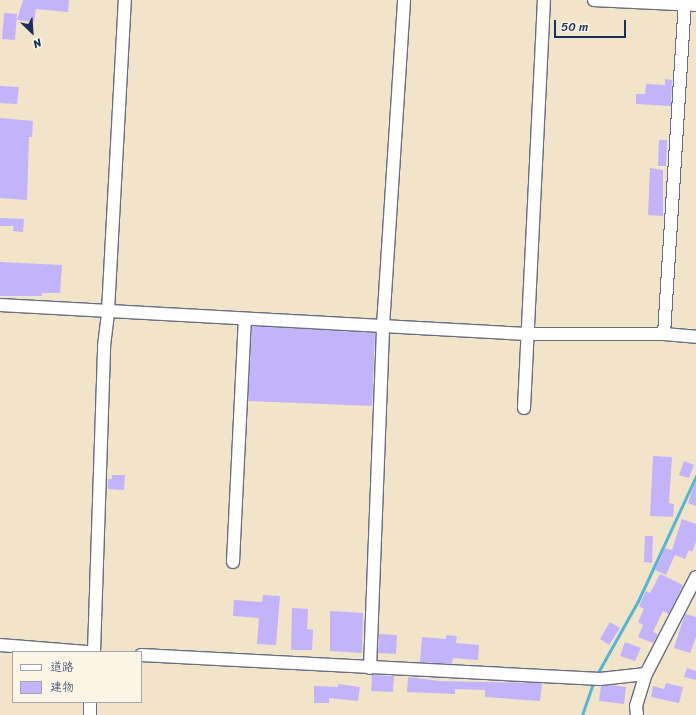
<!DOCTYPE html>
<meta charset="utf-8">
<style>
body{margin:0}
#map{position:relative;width:696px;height:715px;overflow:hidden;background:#f2e4c8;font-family:Sriracha,"Klee One",sans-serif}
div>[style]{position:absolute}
.stream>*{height:3px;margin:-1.5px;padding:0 1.5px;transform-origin:1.5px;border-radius:1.5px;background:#54b7d2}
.building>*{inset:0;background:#c3b3fb}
.roads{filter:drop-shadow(1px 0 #666e83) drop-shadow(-1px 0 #666e83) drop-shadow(0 1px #666e83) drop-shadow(0 -1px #666e83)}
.street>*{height:12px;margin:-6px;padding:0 6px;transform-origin:6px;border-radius:6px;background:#fff}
span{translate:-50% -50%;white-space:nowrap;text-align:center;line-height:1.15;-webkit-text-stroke:3px #fcf5e5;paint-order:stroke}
.legend{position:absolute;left:12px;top:651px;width:130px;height:52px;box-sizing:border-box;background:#fcf5e5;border:1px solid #a2a6af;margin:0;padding:5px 7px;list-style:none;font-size:12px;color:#1b2f5e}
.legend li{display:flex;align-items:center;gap:8px;height:20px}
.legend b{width:20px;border:1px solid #a2a6af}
.north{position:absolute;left:12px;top:12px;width:40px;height:40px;-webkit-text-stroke:3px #fcf5e5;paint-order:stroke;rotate:155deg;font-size:11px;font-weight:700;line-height:16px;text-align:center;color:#1b2f5e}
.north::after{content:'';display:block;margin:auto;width:14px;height:18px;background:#1b2f5e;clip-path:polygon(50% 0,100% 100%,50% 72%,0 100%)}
.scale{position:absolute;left:554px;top:20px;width:72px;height:18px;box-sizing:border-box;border:2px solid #1b2f5e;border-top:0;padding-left:5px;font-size:12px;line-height:14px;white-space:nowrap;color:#1b2f5e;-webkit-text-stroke:3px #fcf5e5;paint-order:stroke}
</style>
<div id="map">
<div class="stream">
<div style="left:596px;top:676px;width:86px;rotate:-60.8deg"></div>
<div style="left:638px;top:601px;width:138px;rotate:-65.1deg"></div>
<div style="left:582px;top:715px;width:36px;rotate:-71deg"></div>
</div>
<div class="building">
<div style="clip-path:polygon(23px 0,69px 0,68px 12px,36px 9px,34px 22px,17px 20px)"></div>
<div style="clip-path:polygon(4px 13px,17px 14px,15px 40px,2px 39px)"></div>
<div style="clip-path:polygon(665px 79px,672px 80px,671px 106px,636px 104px,636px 94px,645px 94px,646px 84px,665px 85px)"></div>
<div style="clip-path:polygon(0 86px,19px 87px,17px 104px,0 103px)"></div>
<div style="clip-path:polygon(0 118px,33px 121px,32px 137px,29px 137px,27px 200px,0 198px)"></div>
<div style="clip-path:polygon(659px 140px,667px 140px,666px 166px,658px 166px)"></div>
<div style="clip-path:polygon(650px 168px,663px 170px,663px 216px,648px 215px)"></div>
<div style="clip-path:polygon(0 218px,24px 219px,23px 232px,13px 231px,14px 226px,0 226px)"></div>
<div style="clip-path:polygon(0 262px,62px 265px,60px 293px,42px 293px,42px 296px,0 296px)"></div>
<div style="clip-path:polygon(252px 326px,375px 333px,372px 406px,248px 401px)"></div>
<div style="clip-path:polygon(653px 456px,672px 457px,669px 503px,674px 504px,673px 517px,650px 516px)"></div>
<div style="clip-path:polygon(684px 461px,694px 465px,689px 478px,679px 475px)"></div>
<div style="clip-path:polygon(112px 475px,125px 475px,124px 490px,108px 489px,108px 479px,112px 479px)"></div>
<div style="clip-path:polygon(695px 482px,696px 482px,696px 506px,688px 503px)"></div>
<div style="clip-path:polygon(682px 519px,696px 524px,696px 542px,692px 552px,689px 550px,685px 559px,675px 555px,666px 575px,655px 570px,665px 548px,672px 550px)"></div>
<div style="clip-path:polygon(645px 536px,653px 536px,652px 563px,644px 562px)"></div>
<div style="clip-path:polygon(660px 574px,683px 585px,669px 614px,663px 611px,653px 632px,658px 634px,653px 643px,638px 637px,643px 625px,638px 622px,644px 609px,639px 606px,646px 591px,650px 593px)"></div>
<div style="clip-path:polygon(263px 595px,280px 596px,276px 645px,257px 644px,259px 618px,233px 616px,234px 600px,262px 602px)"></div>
<div style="clip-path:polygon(292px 608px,308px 609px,307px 629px,313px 630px,312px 650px,291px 650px)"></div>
<div style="clip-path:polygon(330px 611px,363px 613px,362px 653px,330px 651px)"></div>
<div style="clip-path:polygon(685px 614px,696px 617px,696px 637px,690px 653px,674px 648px)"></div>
<div style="clip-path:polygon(610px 622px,620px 628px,609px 645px,600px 639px)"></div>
<div style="clip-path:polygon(379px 634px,397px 635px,396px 654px,378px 653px)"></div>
<div style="clip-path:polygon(446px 635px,457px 636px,456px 643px,479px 645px,478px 660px,453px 658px,452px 664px,420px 662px,422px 637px,446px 639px)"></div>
<div style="clip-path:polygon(625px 642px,641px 648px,635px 661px,620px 656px)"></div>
<div style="clip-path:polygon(687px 668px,696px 671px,696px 680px,684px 677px)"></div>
<div style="clip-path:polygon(372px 675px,394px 676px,393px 692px,371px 691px)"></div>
<div style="clip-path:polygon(408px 677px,439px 681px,542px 683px,540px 701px,485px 697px,485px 690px,455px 689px,455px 694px,407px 692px)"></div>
<div style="clip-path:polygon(666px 683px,683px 687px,679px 703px,651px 697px,653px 686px,664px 689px)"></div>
<div style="clip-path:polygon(338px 684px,360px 687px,358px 701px,329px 698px,329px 703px,314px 703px,314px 686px,338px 687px)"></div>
<div style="clip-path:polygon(611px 685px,626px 687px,624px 704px,599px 701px,601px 686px)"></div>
</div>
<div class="roads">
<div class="street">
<div style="left:594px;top:0;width:102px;rotate:2.8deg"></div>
<div style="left:0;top:305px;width:528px;rotate:3.15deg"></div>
<div style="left:527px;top:334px;width:137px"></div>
<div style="left:664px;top:334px;width:32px;rotate:5deg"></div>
<div style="left:664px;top:334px;width:335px;rotate:-86.4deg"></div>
<div style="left:524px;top:408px;width:408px;rotate:-87.2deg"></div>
<div style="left:233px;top:562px;width:243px;rotate:-87.2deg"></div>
<div style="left:0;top:645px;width:87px;rotate:4.6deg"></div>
<div style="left:94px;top:652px;width:306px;rotate:-88.1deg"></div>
<div style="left:104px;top:346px;width:35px;rotate:-83deg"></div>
<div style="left:108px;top:311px;width:311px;rotate:-86.9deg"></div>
<div style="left:141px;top:655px;width:460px;rotate:3deg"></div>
<div style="left:600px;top:679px;width:46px;rotate:-6.2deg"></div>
<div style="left:370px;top:668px;width:342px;rotate:-87.8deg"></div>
<div style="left:383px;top:326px;width:327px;rotate:-86.3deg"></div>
<div style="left:90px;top:715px;width:13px;rotate:-90deg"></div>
<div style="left:637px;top:715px;width:9px;rotate:-96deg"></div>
<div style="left:636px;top:706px;width:34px;rotate:-73deg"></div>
<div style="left:646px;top:674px;width:109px;rotate:-62.7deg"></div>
</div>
</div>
<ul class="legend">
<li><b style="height:5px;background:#fff"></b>道路</li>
<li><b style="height:11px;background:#c3b3fb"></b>建物</li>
</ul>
<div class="north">N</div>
<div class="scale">50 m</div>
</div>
